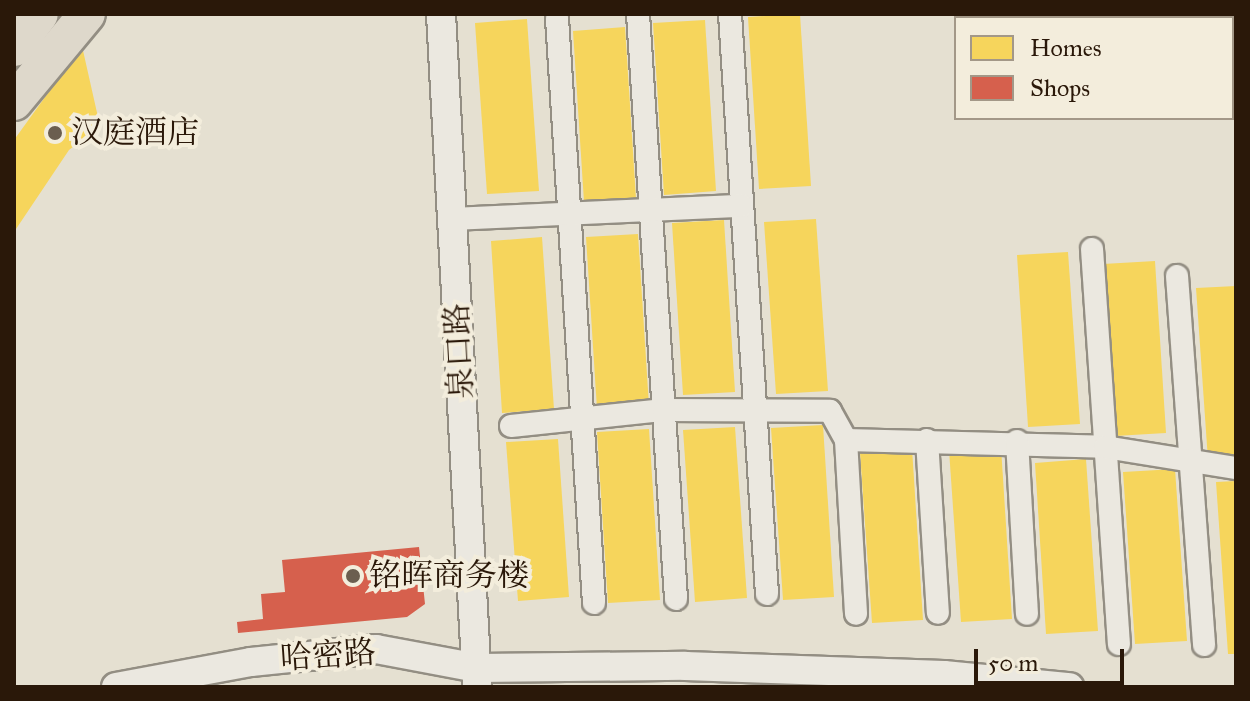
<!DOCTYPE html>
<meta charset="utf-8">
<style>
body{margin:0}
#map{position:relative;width:1250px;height:701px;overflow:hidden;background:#e5e0d1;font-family:"IM FELL Great Primer","Noto Serif SC",serif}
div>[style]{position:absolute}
.homes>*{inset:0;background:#f6d55c}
.shops>*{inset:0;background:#d6604d}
.roads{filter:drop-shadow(2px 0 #938e83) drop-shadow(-2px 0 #938e83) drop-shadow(0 2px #938e83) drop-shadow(0 -2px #938e83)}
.minor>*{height:22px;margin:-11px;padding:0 11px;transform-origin:11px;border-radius:11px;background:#ebe8e0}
.tertiary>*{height:28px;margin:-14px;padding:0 14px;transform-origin:14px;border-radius:14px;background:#ebe8e0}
.primary>*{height:36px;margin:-18px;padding:0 18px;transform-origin:18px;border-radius:18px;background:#ded8cb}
.trunk>*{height:38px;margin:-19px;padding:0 19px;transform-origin:19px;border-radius:19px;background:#ded8cb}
.dots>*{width:22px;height:22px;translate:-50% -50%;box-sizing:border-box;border:4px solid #f3eddc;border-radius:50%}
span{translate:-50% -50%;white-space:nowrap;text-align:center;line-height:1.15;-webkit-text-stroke:8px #f3eddc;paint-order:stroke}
.poi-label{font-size:32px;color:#2a1809}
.left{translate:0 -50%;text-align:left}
.street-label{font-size:32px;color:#2a1809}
.frame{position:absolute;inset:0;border:16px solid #2a1809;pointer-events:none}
.legend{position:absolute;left:954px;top:16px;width:280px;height:104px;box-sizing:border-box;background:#f3eddc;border:2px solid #a39888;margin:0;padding:10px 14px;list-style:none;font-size:24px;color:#2a1809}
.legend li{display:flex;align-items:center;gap:16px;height:40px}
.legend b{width:40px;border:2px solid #a39888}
.scale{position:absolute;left:974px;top:649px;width:150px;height:36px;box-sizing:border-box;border:4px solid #2a1809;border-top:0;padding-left:10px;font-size:24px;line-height:28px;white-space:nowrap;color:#2a1809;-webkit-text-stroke:6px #f3eddc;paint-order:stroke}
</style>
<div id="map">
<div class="homes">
<div style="clip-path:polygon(800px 14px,811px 186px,759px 189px,748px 17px)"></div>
<div style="clip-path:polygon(527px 19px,539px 191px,487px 194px,475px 23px)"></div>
<div style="clip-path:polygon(705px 20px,716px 191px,664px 195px,653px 23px)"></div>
<div style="clip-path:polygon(625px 27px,636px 199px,584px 202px,573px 31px)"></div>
<div style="clip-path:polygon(82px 46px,100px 126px,69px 150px,14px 232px,14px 140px)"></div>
<div style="clip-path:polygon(816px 219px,828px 391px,776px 394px,764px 222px)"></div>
<div style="clip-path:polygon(724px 220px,735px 392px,683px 395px,672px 223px)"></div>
<div style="clip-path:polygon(638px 234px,649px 406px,597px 409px,586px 237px)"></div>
<div style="clip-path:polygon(542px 237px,554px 409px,502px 413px,491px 241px)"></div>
<div style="clip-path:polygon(1068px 252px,1080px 424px,1028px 427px,1017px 255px)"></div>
<div style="clip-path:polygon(1155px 261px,1166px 433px,1115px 436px,1103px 264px)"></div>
<div style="clip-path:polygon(1236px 286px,1236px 458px,1208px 460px,1196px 288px)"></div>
<div style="clip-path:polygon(823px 425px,834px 597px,783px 600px,771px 428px)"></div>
<div style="clip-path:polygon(735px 427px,747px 598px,695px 602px,683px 430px)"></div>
<div style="clip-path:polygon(649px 429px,660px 600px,608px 603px,597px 432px)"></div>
<div style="clip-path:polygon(558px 439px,569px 597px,518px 601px,506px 442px)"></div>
<div style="clip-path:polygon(1001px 447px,1012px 619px,961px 622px,949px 450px)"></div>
<div style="clip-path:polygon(912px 448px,923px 620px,872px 623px,860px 452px)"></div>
<div style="clip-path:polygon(1086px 459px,1098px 631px,1046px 634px,1035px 463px)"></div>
<div style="clip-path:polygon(1175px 469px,1187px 641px,1135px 644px,1123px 472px)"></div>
<div style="clip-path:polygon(1236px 481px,1236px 654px,1228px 654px,1216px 482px)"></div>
</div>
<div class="shops">
<div style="clip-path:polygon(419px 547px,425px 604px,407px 617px,238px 633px,237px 622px,263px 619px,261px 594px,285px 592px,282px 560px)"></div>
</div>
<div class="roads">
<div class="minor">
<div style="left:638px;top:14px;width:586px;rotate:86.28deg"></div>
<div style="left:730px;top:14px;width:581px;rotate:86.35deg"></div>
<div style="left:557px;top:18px;width:586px;rotate:86.38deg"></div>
<div style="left:452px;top:219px;width:290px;rotate:-2.6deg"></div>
<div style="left:1092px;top:249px;width:396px;rotate:86.1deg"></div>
<div style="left:1177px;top:276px;width:370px;rotate:85.8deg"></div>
<div style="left:511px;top:426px;width:154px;rotate:-6deg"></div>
<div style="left:664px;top:410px;width:166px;rotate:0.3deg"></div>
<div style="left:830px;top:411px;width:33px;rotate:61deg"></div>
<div style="left:846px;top:440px;width:259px;rotate:1.5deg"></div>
<div style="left:1105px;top:447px;width:133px;rotate:9.1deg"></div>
<div style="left:846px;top:440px;width:174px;rotate:86.7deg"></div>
<div style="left:927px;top:440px;width:173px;rotate:86.4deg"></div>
<div style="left:1017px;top:441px;width:173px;rotate:86.7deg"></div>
</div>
<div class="tertiary">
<div style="left:441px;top:14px;width:671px;rotate:86.92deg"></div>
<div style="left:116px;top:687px;width:137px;rotate:-10.5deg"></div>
<div style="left:251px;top:662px;width:126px;rotate:-5.9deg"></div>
<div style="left:376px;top:649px;width:104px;rotate:10.6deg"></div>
<div style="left:478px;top:668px;width:207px;rotate:-0.6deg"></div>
<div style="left:685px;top:666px;width:259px;rotate:2deg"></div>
<div style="left:944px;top:675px;width:126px;rotate:5.5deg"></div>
</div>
<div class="primary">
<div style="left:14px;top:102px;width:114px;rotate:-50.3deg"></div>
</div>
<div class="trunk">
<div style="left:14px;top:47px;width:41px;rotate:-52.9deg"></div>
</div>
</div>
<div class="dots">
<div style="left:55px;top:133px;background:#6b5e4f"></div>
<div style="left:353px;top:576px;background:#6b5e4f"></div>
</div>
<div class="poi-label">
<span class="left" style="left:71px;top:133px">汉庭酒店</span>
<span class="left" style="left:369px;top:576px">铭晖商务楼</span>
</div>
<div class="street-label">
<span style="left:460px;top:351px;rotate:-93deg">泉口路</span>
<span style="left:328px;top:656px;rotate:-4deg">哈密路</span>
</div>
<div class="frame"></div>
<ul class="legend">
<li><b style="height:22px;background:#f6d55c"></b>Homes</li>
<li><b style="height:22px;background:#d6604d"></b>Shops</li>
</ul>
<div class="scale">50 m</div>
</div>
